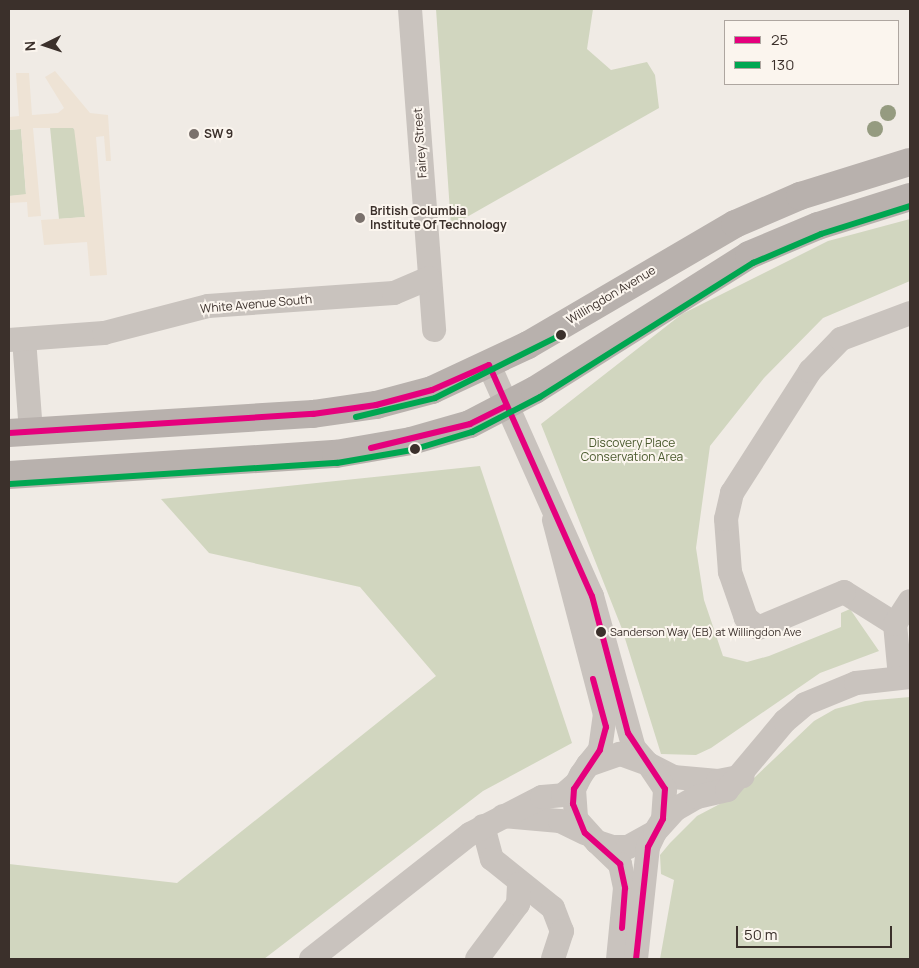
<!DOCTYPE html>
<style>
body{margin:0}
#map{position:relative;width:919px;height:968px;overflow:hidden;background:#f0ebe5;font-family:Manrope,sans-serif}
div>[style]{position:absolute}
.green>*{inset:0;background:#d1d6bf}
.plaza>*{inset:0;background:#eee3d5}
.minor>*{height:24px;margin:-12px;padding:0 12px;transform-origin:12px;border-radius:12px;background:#c9c3be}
.major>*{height:28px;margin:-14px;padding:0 14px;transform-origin:14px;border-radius:14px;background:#b8b1ad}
.bus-1>*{height:6px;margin:-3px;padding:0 3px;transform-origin:3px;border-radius:3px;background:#e5007d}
.bus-2>*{height:6px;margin:-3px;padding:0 3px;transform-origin:3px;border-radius:3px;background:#00a651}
.trees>*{width:16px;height:16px;margin:-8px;border-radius:50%;background:#959b80}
.dots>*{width:14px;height:14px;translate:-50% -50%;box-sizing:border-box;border:2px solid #fbf5ee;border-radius:50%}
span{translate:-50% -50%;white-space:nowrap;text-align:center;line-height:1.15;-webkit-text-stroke:4px #fbf5ee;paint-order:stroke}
.bus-label{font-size:11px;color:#3b302b}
.left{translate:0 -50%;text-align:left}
.poi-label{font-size:12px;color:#3b302b;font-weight:700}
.street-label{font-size:12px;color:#3b302b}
.park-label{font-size:12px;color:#4a5a2e}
.frame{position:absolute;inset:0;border:10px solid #3b302b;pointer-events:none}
.legend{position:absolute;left:724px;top:20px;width:175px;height:65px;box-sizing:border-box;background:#fbf5ee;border:1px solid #aea6a0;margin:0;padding:6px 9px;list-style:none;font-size:15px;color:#3b302b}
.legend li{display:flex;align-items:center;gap:10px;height:25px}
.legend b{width:25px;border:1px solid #aea6a0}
.north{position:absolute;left:20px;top:20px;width:50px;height:50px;-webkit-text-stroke:4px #fbf5ee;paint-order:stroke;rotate:266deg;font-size:14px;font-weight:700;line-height:20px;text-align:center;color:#3b302b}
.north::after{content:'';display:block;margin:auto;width:18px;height:22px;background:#3b302b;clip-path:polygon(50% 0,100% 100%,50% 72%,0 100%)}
.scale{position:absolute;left:736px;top:926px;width:156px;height:22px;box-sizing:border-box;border:2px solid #3b302b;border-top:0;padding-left:6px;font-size:15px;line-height:18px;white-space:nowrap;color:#3b302b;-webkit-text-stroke:4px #fbf5ee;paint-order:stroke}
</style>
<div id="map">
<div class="green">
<div style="clip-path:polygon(436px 9px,593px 9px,587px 49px,611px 70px,647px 62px,655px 75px,659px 108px,451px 226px)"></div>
<div style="clip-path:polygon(71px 126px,77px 132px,85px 217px,59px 219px,50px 127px)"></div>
<div style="clip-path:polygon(21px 129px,26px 195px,9px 196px,9px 130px)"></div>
<div style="clip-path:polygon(910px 219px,910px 281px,823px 318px,764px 378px,710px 446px,696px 548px,704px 600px,723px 656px,747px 662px,769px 656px,841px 627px,841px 613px,850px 609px,879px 651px,820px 673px,711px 748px,696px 755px,661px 754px,622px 629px,541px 424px,682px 314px,828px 241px)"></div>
<div style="clip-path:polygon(480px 466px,572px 743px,483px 791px,264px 959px,9px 959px,9px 864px,177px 883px,436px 676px,360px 587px,209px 553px,161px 499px)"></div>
<div style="clip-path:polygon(910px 697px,910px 959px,660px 959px,674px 880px,661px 874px,660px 855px,670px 843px,697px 816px,735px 796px,814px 721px,835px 709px,865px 701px)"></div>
</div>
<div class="plaza">
<div style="clip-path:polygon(55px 71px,90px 113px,108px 115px,111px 161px,106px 161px,104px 136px,96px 137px,107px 275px,90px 276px,87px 242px,44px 245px,41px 220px,85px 217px,74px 128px,33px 128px,41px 216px,28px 217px,27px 202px,9px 203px,9px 196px,26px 194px,21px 129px,9px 130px,9px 117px,19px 116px,16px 73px,29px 73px,32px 115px,58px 113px,64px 108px,45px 77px)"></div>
</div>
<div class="minor">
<div style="left:410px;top:9px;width:322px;rotate:85.7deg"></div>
<div style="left:24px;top:339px;width:93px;rotate:85.7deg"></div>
<div style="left:9px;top:340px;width:95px;rotate:-4.2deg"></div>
<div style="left:104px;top:333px;width:107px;rotate:-14.6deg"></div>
<div style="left:208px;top:306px;width:186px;rotate:-4deg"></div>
<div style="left:394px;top:293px;width:38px;rotate:-23deg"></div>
<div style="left:489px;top:365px;width:253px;rotate:66deg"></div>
<div style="left:592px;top:596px;width:158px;rotate:74.6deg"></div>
<div style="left:634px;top:748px;width:21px;rotate:49deg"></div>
<div style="left:648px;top:764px;width:28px;rotate:27deg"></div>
<div style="left:673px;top:777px;width:45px;rotate:5.1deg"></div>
<div style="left:718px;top:781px;width:25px;rotate:-11deg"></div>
<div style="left:554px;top:520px;width:201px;rotate:75.3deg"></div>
<div style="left:605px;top:714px;width:36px;rotate:98deg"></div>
<div style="left:600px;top:750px;width:19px;rotate:129deg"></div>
<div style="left:588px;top:765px;width:12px;rotate:125deg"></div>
<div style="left:581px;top:775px;width:16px;rotate:117deg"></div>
<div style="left:574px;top:789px;width:30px;rotate:86deg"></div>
<div style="left:576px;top:819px;width:31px;rotate:48deg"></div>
<div style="left:597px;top:842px;width:16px;rotate:18deg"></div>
<div style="left:612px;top:847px;width:16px"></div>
<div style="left:628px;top:847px;width:31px;rotate:-29deg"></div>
<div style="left:655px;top:832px;width:15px;rotate:-58deg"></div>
<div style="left:663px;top:819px;width:30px;rotate:-86deg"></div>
<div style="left:665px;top:789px;width:30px;rotate:-124deg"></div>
<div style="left:648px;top:764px;width:30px;rotate:-160deg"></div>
<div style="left:620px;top:754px;width:34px;rotate:161deg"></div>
<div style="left:895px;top:624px;width:60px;rotate:-147.9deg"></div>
<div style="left:844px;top:592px;width:93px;rotate:157.3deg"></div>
<div style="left:758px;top:628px;width:16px;rotate:-140deg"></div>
<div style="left:746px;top:618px;width:49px;rotate:-109.2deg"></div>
<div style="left:730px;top:572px;width:53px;rotate:-94.3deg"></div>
<div style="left:726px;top:519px;width:27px;rotate:-77deg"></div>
<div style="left:732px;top:493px;width:145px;rotate:-57.4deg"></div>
<div style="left:810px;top:371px;width:45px;rotate:-45.9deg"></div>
<div style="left:841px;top:339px;width:74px;rotate:-20.6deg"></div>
<div style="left:900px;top:677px;width:53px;rotate:-95.4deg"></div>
<div style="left:895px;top:624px;width:27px;rotate:-57deg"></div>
<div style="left:503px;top:816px;width:57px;rotate:5deg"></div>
<div style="left:560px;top:821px;width:28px;rotate:26deg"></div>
<div style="left:483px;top:826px;width:34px;rotate:75deg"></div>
<div style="left:492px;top:859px;width:78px;rotate:38.8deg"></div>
<div style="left:553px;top:908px;width:25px;rotate:69deg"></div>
<div style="left:562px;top:931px;width:29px;rotate:108deg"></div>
<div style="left:597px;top:842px;width:32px;rotate:44deg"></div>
<div style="left:620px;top:864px;width:25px;rotate:78deg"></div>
<div style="left:625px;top:888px;width:71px;rotate:95.6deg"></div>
<div style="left:311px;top:959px;width:202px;rotate:-38.2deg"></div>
<div style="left:470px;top:834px;width:81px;rotate:-27.2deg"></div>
<div style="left:542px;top:797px;width:21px;rotate:-5deg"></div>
<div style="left:563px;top:795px;width:18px;rotate:-41deg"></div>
<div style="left:477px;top:959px;width:69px;rotate:-53.3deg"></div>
<div style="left:518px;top:904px;width:20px;rotate:-87deg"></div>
<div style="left:636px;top:959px;width:113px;rotate:-83.9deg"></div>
<div style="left:648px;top:847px;width:17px;rotate:-65deg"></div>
<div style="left:655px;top:832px;width:31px;rotate:-48deg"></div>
<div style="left:676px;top:809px;width:24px;rotate:-30deg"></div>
<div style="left:697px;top:797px;width:31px;rotate:-13deg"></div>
<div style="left:727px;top:790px;width:90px;rotate:-50deg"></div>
<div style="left:785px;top:721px;width:26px;rotate:-40deg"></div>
<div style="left:805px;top:704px;width:55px;rotate:-22.4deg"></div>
<div style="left:856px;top:683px;width:54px;rotate:-6.3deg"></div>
</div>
<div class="major">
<div style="left:9px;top:433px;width:305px;rotate:-3.6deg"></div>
<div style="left:313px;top:414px;width:64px;rotate:-8.1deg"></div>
<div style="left:376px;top:405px;width:58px;rotate:-15deg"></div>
<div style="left:432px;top:390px;width:106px;rotate:-25.1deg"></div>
<div style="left:528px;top:345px;width:240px;rotate:-30.3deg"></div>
<div style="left:735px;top:224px;width:71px;rotate:-23.3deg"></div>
<div style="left:800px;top:196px;width:115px;rotate:-17.2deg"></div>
<div style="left:9px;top:475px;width:328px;rotate:-3.7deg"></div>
<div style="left:336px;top:454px;width:76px;rotate:-9.8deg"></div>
<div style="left:411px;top:441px;width:61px;rotate:-16.1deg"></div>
<div style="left:470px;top:424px;width:73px;rotate:-27.6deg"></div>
<div style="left:535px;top:390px;width:253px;rotate:-32.2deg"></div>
<div style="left:749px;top:255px;width:75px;rotate:-22.8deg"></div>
<div style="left:818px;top:226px;width:96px;rotate:-17.5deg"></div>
</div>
<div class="bus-1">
<div style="left:9px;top:433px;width:305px;rotate:-3.6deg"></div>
<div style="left:313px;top:414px;width:64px;rotate:-8.1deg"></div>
<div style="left:376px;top:405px;width:58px;rotate:-15deg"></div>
<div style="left:432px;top:390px;width:62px;rotate:-23.7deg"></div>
<div style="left:489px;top:365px;width:253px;rotate:66deg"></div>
<div style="left:592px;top:596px;width:142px;rotate:75.3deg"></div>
<div style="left:628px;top:733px;width:67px;rotate:56.5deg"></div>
<div style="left:665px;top:789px;width:30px;rotate:94deg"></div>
<div style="left:663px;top:819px;width:32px;rotate:118deg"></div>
<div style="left:648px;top:847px;width:113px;rotate:96.1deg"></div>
<div style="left:371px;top:448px;width:102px;rotate:-13.6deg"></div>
<div style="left:470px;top:424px;width:40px;rotate:-26.6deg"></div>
<div style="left:593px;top:679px;width:50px;rotate:74.8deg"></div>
<div style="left:606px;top:727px;width:24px;rotate:105deg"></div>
<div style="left:600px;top:750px;width:47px;rotate:123.7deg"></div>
<div style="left:574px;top:789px;width:15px;rotate:94deg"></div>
<div style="left:573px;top:804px;width:31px;rotate:68deg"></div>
<div style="left:585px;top:833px;width:47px;rotate:41.5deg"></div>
<div style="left:620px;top:864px;width:25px;rotate:78deg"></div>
<div style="left:625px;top:888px;width:40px;rotate:94.3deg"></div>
</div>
<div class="bus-2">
<div style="left:356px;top:417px;width:81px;rotate:-13.5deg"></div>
<div style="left:435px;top:398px;width:141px;rotate:-26.6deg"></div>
<div style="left:10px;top:484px;width:328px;rotate:-3.7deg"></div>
<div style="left:337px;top:463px;width:76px;rotate:-9.8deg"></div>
<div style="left:412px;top:450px;width:63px;rotate:-16.7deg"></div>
<div style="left:472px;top:432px;width:76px;rotate:-27.2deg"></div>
<div style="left:540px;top:397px;width:252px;rotate:-32.2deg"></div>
<div style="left:753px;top:263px;width:74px;rotate:-23.1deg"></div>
<div style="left:821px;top:234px;width:93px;rotate:-17.5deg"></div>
</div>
<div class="trees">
<div style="left:888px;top:113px"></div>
<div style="left:875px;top:129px"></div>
</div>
<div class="dots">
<div style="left:194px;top:134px;background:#7a716c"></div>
<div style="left:360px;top:218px;background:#7a716c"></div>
<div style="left:561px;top:335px;background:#3b302b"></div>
<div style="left:415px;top:449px;background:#3b302b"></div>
<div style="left:601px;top:632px;background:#3b302b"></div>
</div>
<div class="bus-label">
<span class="left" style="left:610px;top:632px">Sanderson Way (EB) at Willingdon Ave</span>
</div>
<div class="poi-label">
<span class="left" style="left:204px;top:134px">SW 9</span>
<span class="left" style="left:370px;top:218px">British Columbia<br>Institute Of Technology</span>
</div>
<div class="street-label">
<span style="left:420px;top:143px;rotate:-94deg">Fairey Street</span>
<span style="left:611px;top:295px;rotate:-31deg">Willingdon Avenue</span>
<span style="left:256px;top:304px;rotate:-5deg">White Avenue South</span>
</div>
<div class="park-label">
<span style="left:632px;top:450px">Discovery Place<br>Conservation Area</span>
</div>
<div class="frame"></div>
<ul class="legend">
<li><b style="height:6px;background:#e5007d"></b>25</li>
<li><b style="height:6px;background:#00a651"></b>130</li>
</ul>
<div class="north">N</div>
<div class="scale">50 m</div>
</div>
